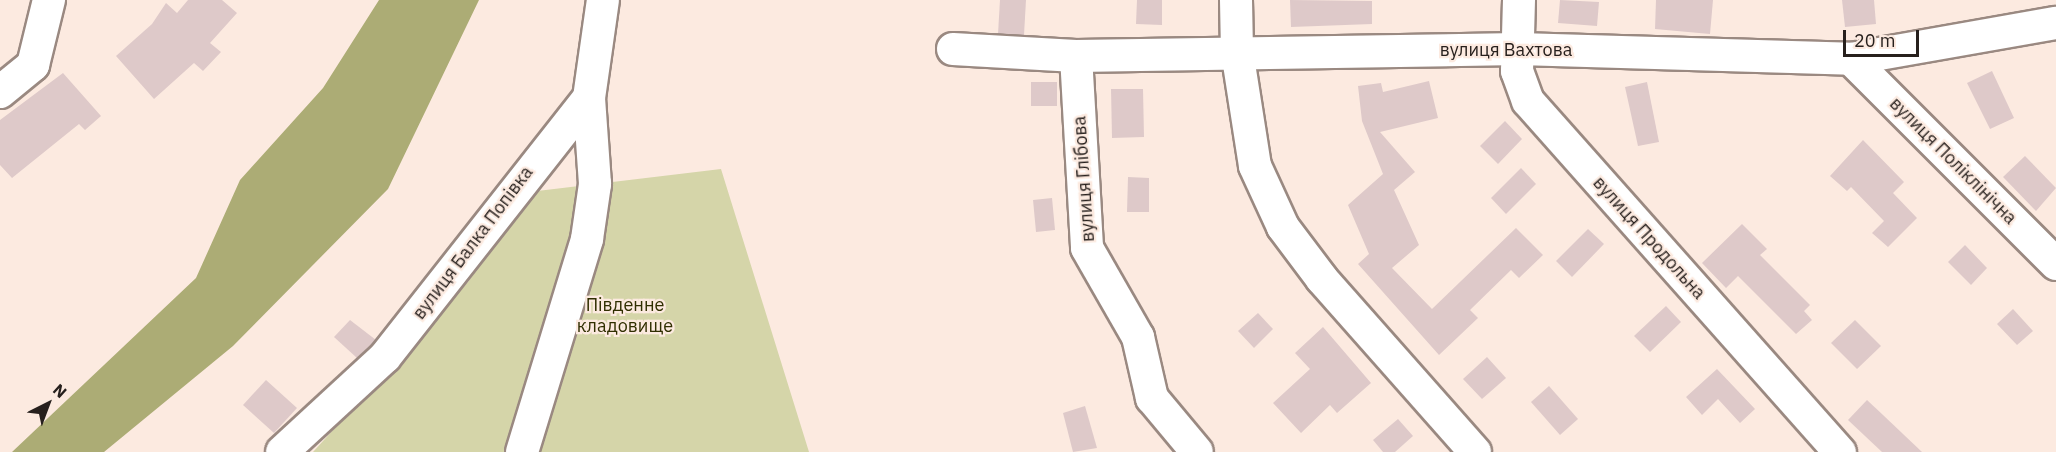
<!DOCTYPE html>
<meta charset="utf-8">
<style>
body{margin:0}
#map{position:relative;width:2056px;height:452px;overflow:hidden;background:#fceae0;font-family:"IBM Plex Sans",sans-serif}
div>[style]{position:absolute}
.green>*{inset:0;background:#d5d5a9}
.forest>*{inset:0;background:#acac75}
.building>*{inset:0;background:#dec9c9}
.roads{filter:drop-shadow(2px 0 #9a8981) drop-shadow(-2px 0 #9a8981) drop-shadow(0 2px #9a8981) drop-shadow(0 -2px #9a8981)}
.minor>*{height:32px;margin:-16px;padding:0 16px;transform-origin:16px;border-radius:16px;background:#fff}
span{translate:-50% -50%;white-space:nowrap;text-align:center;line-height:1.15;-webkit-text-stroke:4.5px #fceae0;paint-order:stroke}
.street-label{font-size:18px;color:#27201d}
.park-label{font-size:18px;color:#302f01}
.north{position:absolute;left:18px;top:374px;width:60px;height:60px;-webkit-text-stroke:4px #fceae0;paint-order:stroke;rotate:42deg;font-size:16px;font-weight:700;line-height:24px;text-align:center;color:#27201d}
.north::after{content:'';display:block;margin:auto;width:21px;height:27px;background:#27201d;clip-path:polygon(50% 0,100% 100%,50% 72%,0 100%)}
.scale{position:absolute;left:1843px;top:30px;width:76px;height:27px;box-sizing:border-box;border:3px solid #27201d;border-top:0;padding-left:8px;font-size:18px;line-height:21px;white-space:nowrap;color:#27201d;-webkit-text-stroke:4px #fceae0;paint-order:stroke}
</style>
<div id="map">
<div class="green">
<div style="clip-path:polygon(721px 169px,809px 452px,313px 452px,468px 282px,529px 192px)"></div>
</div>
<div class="forest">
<div style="clip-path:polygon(379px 0,479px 0,388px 189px,233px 346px,104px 452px,12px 452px,196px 278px,240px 180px,323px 88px)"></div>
</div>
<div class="building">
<div style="clip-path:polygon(188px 0,222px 0,237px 13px,210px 43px,221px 52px,203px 71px,194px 63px,154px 99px,116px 56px,152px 24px,166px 3px,177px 13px)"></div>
<div style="clip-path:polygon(1000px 0,1026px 0,1024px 35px,998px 34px)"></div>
<div style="clip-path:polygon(1137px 0,1162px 0,1162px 25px,1136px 24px)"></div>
<div style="clip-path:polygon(1290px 0,1372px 1px,1372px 24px,1291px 27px)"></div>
<div style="clip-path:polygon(1560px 0,1599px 2px,1597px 26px,1558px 23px)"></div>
<div style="clip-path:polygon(1656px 0,1713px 0,1710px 34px,1655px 29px)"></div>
<div style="clip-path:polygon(1842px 0,1874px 0,1876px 24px,1845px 27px)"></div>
<div style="clip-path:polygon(1992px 71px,2014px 118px,1990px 129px,1967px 83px)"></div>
<div style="clip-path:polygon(63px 73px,101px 116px,85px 130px,79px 124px,12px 178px,0 165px,0 120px)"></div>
<div style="clip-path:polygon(1429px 81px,1438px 118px,1380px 132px,1415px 172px,1394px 190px,1419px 245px,1392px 268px,1432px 309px,1516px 228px,1543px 255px,1519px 278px,1511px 270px,1470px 310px,1478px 318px,1439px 355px,1358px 264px,1369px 254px,1348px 205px,1383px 174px,1362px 121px,1358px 86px,1381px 83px,1383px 92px)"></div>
<div style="clip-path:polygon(1031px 82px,1057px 82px,1057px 106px,1031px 106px)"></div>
<div style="clip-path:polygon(1647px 82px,1659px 142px,1638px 146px,1625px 87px)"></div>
<div style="clip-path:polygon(1111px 89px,1143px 89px,1144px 137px,1112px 138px)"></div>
<div style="clip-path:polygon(1505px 121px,1522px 139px,1498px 164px,1480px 146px)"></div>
<div style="clip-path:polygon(1863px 140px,1904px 182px,1893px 193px,1917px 218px,1888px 247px,1872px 233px,1884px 221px,1851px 187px,1847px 191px,1830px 176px)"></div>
<div style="clip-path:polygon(2025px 156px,2056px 188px,2036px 211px,2003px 177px)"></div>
<div style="clip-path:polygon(1521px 168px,1536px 184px,1506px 214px,1491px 198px)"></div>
<div style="clip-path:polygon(1128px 177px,1149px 178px,1149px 212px,1127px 212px)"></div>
<div style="clip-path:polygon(1052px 198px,1055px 230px,1036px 232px,1033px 200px)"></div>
<div style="clip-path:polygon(1742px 224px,1767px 249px,1760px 255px,1810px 305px,1804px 311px,1812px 320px,1796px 334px,1738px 276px,1726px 288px,1702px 263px)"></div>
<div style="clip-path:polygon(1588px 229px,1604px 244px,1572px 277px,1556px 261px)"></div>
<div style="clip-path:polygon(1965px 245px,1987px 268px,1971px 285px,1948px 262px)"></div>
<div style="clip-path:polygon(1666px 306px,1681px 322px,1650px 352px,1634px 336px)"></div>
<div style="clip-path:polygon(2013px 309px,2033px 331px,2017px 345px,1997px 324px)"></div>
<div style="clip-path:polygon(1258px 313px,1273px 329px,1254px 348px,1238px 331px)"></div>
<div style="clip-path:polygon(350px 320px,376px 340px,357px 358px,334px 337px)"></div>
<div style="clip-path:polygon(1855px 320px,1881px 346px,1857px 369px,1831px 343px)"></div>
<div style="clip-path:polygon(1323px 327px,1371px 383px,1337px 413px,1330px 405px,1301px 433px,1273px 403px,1310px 369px,1295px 353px)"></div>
<div style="clip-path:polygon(1487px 357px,1506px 378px,1482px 399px,1463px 379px)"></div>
<div style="clip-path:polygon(1717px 369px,1755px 409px,1740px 423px,1718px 399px,1702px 415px,1686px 397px)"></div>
<div style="clip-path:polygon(266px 380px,297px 408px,274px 433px,243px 405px)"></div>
<div style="clip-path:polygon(1549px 386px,1578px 419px,1560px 435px,1531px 402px)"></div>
<div style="clip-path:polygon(1867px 400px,1883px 415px,1922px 452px,1882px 452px,1848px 420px)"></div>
<div style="clip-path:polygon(1085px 406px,1097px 448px,1073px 452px,1063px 413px)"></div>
<div style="clip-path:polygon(1398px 419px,1413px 436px,1395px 452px,1383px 452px,1373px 440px)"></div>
</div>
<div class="roads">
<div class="minor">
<div style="left:1236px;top:0;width:51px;rotate:88.9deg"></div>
<div style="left:1237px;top:51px;width:116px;rotate:81.1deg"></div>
<div style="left:1255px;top:166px;width:67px;rotate:65.3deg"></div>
<div style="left:1283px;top:227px;width:65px;rotate:53.1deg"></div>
<div style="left:1322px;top:279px;width:231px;rotate:48.5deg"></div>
<div style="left:1519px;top:0;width:71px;rotate:91.6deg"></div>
<div style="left:1517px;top:71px;width:32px;rotate:70deg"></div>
<div style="left:1528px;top:101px;width:470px;rotate:48.4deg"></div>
<div style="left:953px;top:49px;width:123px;rotate:3.3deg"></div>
<div style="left:1076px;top:56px;width:443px;rotate:-0.9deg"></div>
<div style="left:1519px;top:49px;width:332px;rotate:1.7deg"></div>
<div style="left:1851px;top:59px;width:208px;rotate:-10deg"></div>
<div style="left:1076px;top:56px;width:192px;rotate:86.7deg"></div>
<div style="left:1087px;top:248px;width:103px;rotate:60.2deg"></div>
<div style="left:1138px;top:337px;width:63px;rotate:77.1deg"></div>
<div style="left:1152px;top:398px;width:70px;rotate:50.2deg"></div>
<div style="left:1851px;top:59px;width:290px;rotate:45deg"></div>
<div style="left:0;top:92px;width:43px;rotate:-39.3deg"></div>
<div style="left:33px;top:65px;width:67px;rotate:-76.2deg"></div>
<div style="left:282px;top:452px;width:140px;rotate:-42.7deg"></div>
<div style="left:385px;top:357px;width:330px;rotate:-51.8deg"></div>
<div style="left:589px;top:98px;width:99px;rotate:-81.9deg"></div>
<div style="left:522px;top:452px;width:223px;rotate:-73deg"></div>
<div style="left:587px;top:239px;width:56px;rotate:-81.7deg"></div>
<div style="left:595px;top:184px;width:86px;rotate:-94deg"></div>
</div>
</div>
<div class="street-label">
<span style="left:1506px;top:50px">вулиця Вахтова</span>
<span style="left:1953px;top:161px;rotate:45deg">вулиця Поліклінічна</span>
<span style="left:1084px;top:179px;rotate:-94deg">вулиця Глібова</span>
<span style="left:1649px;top:238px;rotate:48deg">вулиця Продольна</span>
<span style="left:473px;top:243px;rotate:-53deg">вулиця Балка Попівка</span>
</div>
<div class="park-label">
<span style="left:625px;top:316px">Південне<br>кладовище</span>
</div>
<div class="north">N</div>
<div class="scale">20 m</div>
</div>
